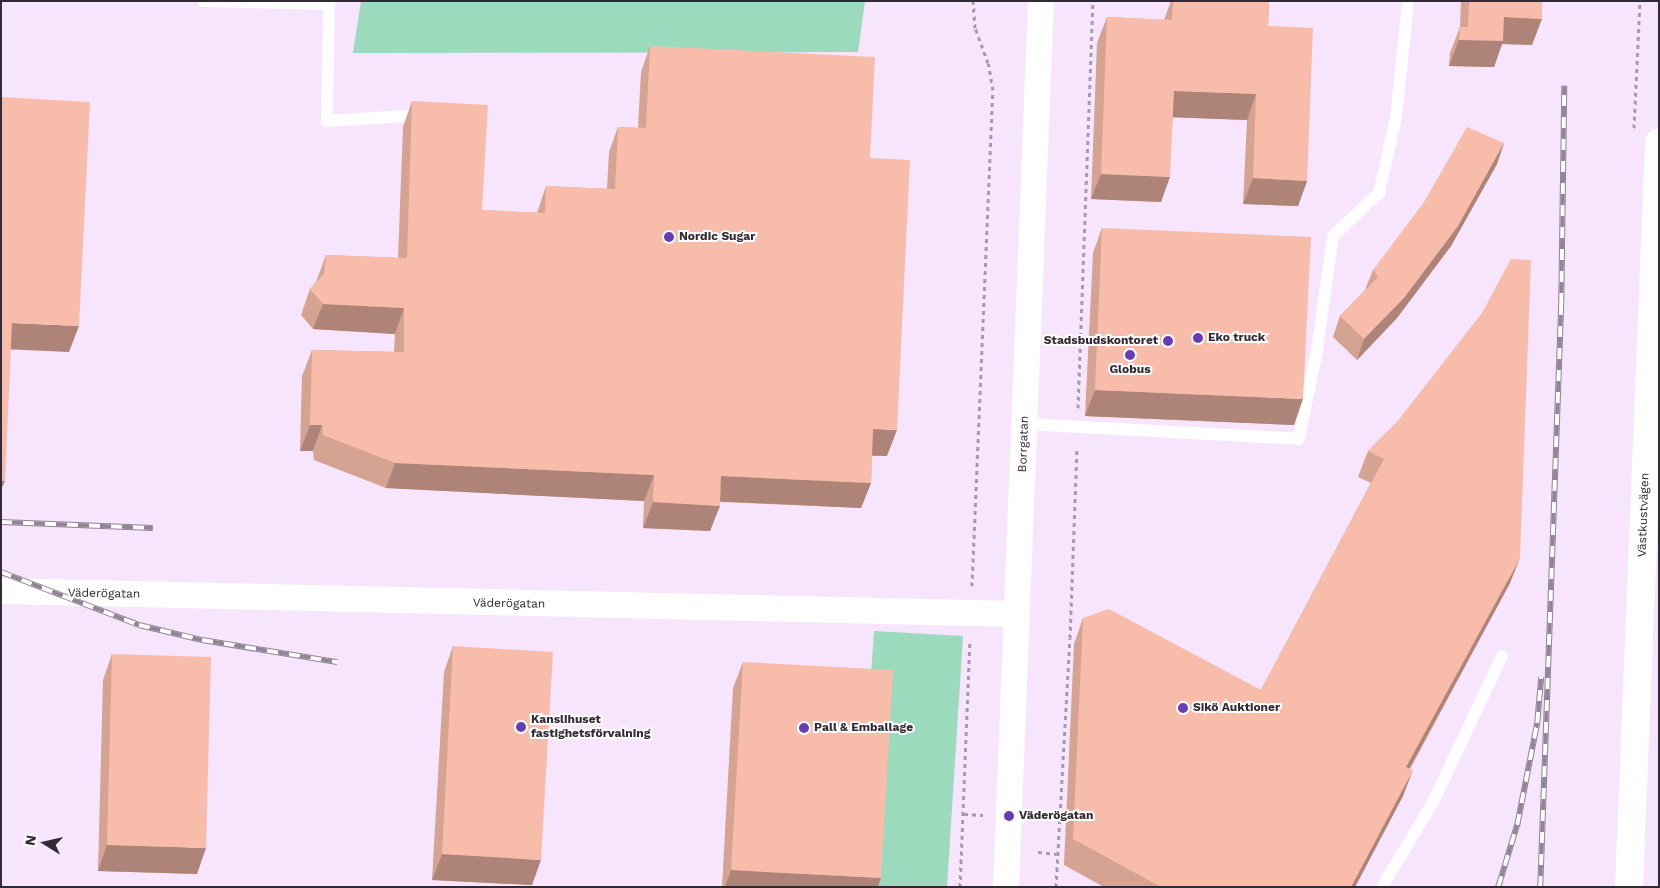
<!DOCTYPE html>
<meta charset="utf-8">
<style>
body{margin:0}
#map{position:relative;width:1660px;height:888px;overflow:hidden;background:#f7e4fd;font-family:"Work Sans",sans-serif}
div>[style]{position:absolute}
.green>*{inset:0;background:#9bdabc}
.path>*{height:3px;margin-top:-1.5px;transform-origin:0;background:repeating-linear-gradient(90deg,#a799ac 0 4px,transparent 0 8px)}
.service>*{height:12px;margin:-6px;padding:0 6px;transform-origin:6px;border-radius:6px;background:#fff}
.minor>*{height:26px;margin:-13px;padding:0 13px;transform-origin:13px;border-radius:13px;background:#fff}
.secondary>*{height:28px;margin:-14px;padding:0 14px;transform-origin:14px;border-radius:14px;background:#fff}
.rail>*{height:5.5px;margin-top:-2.75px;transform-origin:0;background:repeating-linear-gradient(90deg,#fff 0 11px,#938597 0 22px);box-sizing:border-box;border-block:1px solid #938597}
.wall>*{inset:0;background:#d4a392}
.shaded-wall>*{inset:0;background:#ad8477}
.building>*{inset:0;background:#f7bdaa}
.dots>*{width:14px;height:14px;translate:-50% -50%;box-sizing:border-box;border:2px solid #fff;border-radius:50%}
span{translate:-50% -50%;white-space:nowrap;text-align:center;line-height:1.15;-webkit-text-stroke:4px #fff;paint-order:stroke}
.poi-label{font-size:12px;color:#322a34;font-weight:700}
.left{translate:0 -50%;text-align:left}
.right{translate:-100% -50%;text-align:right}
.street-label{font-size:12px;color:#322a34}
.frame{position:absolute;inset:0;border:2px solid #322a34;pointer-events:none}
.north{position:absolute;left:20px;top:818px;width:50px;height:50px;-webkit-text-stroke:4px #fff;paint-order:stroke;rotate:280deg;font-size:14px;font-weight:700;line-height:20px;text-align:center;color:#322a34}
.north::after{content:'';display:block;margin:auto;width:18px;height:22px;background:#322a34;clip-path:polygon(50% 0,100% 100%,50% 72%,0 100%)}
</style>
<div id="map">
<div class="green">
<div style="clip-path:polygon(361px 1px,865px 1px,858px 52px,353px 53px)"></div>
<div style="clip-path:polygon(874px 631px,963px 636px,947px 887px,857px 887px)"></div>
</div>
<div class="path">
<div style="left:1634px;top:128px;width:127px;rotate:-87.3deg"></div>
<div style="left:1078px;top:408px;width:407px;rotate:-87.9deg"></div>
<div style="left:972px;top:586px;width:496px;rotate:-87.6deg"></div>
<div style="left:993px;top:90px;width:27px;rotate:-100deg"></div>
<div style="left:988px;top:63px;width:37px;rotate:-110deg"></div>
<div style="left:975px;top:28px;width:27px;rotate:-94deg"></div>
<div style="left:964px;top:814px;width:19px;rotate:3deg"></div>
<div style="left:1040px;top:815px;width:19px;rotate:6deg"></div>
<div style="left:1038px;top:852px;width:19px;rotate:6deg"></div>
<div style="left:960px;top:887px;width:247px;rotate:-87.7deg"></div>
<div style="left:1056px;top:887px;width:249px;rotate:-86.8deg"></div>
<div style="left:1070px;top:638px;width:191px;rotate:-87.9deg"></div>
</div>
<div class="service">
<div style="left:203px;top:1px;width:126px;rotate:1.4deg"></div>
<div style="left:329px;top:4px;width:117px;rotate:91deg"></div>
<div style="left:327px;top:121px;width:95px;rotate:-3.6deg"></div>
<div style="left:1025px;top:424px;width:274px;rotate:3.1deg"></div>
<div style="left:1299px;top:439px;width:91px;rotate:-78.6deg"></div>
<div style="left:1317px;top:350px;width:115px;rotate:-82deg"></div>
<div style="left:1333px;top:236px;width:63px;rotate:-43.1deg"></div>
<div style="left:1379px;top:193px;width:77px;rotate:-77.2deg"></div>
<div style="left:1396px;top:118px;width:118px;rotate:-84.1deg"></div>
<div style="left:1382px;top:887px;width:99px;rotate:-59deg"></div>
<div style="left:1433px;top:802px;width:161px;rotate:-64.7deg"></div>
</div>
<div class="minor">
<div style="left:1px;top:591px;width:1016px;rotate:1.3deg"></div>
<div style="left:1006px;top:887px;width:887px;rotate:-87.74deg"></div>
</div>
<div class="secondary">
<div style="left:1629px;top:887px;width:745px;rotate:-87.69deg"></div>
</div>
<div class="rail">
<div style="left:1px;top:522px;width:152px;rotate:2.3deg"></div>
<div style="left:1px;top:572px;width:148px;rotate:21deg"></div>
<div style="left:139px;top:625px;width:65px;rotate:13.4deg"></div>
<div style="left:202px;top:640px;width:137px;rotate:9.3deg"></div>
<div style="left:1498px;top:887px;width:65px;rotate:-73deg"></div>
<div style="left:1517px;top:825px;width:104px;rotate:-78.9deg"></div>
<div style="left:1537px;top:723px;width:46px;rotate:-85deg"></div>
<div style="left:1540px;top:887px;width:583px;rotate:-87.94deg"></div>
<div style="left:1561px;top:304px;width:218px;rotate:-89.2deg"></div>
</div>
<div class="wall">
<div style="clip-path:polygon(1171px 1px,1269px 1px,1268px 26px,1307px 181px,1298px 206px,1243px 204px,1247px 120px,1173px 117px,1161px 202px,1091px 199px,1097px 43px,1107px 17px,1164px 20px)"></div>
<div style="clip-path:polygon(1461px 1px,1542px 1px,1532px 45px,1502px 44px,1494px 67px,1449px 66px,1450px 53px,1460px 27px)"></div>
<div style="clip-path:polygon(650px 46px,870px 158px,887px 456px,872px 456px,871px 483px,861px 508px,720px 502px,710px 531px,643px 528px,644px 501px,386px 488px,314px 460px,313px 451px,300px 451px,302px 376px,312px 350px,394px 352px,395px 334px,313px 329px,301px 315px,310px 289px,316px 282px,326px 255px,398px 258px,403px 127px,412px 101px,482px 210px,537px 213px,546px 186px,607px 189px,609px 152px,618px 127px,638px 128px,641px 72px)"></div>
<div style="clip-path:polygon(1504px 143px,1497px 164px,1451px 246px,1397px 318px,1357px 360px,1333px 337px,1340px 316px,1365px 290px,1373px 270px)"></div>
<div style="clip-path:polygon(1102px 228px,1294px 425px,1085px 416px,1093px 253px)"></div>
<div style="clip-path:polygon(1396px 423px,1510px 583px,1410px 769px,1403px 796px,1355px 887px,1104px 887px,1064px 865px,1074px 644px,1083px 618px,1261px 690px,1371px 483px,1358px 477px,1368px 451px)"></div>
<div style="clip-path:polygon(453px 646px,532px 885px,432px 880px,444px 672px)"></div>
<div style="clip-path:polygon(112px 654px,197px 874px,98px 871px,103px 680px)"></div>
<div style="clip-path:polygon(743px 662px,878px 887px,722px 887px,733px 688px)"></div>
</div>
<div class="shaded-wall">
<div style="clip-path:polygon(1504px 17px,1542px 19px,1532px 45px,1502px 44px,1494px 67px,1449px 66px,1459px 40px)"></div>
<div style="clip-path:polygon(1174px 91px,1256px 94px,1247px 120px,1164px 117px)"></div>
<div style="clip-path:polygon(1504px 143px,1497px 164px,1451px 246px,1397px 318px,1357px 360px,1364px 339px)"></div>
<div style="clip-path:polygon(1101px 174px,1170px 177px,1161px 202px,1091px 199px)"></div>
<div style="clip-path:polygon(1253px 178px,1307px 181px,1298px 206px,1243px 204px)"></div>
<div style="clip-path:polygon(323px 304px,404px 308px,395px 334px,313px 329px)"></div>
<div style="clip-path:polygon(12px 323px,79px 326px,69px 352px,3px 349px)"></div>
<div style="clip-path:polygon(1095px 390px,1303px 399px,1294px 425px,1085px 416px)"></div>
<div style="clip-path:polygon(310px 425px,322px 425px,313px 451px,300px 451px)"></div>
<div style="clip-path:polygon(873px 429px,897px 430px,887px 456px,864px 455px)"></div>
<div style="clip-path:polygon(395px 463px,654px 475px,644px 501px,386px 488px)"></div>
<div style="clip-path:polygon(721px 476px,871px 483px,861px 508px,712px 501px)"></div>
<div style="clip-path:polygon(1px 481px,5px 481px,1px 490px)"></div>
<div style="clip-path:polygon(653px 502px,720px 506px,710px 531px,643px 528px)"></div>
<div style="clip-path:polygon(1520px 558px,1510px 583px,1396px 793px,1406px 767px)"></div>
<div style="clip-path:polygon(1413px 770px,1403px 796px,1355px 887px,1351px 887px)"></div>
<div style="clip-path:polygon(107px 845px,206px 848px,197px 874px,98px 871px)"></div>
<div style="clip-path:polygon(442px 854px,541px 860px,532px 885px,432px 880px)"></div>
<div style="clip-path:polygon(731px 870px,881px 878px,878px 887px,725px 887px)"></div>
</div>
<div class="building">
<div style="clip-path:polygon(1173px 1px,1269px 1px,1268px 26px,1313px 28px,1307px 181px,1253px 178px,1256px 94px,1174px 91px,1170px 177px,1101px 174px,1107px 17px,1172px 20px)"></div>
<div style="clip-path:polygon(1469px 1px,1542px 1px,1542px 19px,1504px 17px,1503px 41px,1459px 40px,1460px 27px,1468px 27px)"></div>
<div style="clip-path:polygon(650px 46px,875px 57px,870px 158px,910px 160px,897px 430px,873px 429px,871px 483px,721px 476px,720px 506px,653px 502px,654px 475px,395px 463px,323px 435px,322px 425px,310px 425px,312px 350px,404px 352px,404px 308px,323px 304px,310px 289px,324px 274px,326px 255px,407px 258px,412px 101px,488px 105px,482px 210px,545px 213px,546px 186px,615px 189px,618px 127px,646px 128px)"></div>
<div style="clip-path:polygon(1px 97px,90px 102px,79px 326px,12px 323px,5px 481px,1px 481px)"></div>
<div style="clip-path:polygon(1467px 127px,1504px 143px,1458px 226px,1404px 298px,1364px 339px,1340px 316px,1378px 277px,1373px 270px,1424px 202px)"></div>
<div style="clip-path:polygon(1102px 228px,1311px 237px,1303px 399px,1095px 390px)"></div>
<div style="clip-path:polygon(1511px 259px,1531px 260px,1520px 558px,1406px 767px,1413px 770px,1351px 887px,1161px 887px,1073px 839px,1083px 618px,1109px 609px,1261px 690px,1384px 459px,1368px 451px,1396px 423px,1482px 313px)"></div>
<div style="clip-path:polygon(453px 646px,553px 652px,541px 860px,442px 854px)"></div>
<div style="clip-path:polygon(112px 654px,211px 657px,206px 848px,107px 845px)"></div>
<div style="clip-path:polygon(743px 662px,893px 670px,881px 878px,731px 870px)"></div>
</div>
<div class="dots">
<div style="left:669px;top:237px;background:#673cb4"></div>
<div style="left:1198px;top:338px;background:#673cb4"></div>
<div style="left:1168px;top:341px;background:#673cb4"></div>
<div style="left:1130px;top:355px;background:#673cb4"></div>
<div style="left:1183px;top:708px;background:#673cb4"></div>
<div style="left:521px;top:727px;background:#673cb4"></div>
<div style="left:804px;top:728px;background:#673cb4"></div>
<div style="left:1009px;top:816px;background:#673cb4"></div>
</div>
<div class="poi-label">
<span class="left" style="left:679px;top:237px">Nordic Sugar</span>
<span class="left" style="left:1208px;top:338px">Eko truck</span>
<span class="right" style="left:1158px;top:341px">Stadsbudskontoret</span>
<span style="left:1130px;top:370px">Globus</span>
<span class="left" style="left:1193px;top:708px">Sikö Auktioner</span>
<span class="left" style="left:531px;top:727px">Kanslihuset<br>fastighetsförvalning</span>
<span class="left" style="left:814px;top:728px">Pall &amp; Emballage</span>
<span class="left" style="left:1019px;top:816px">Väderögatan</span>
</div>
<div class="street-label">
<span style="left:1024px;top:444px;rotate:-88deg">Borrgatan</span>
<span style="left:1644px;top:515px;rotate:-88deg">Västkustvägen</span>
<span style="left:104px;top:594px;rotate:1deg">Väderögatan</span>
<span style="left:509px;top:604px;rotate:1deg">Väderögatan</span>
</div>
<div class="frame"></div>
<div class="north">N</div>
</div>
